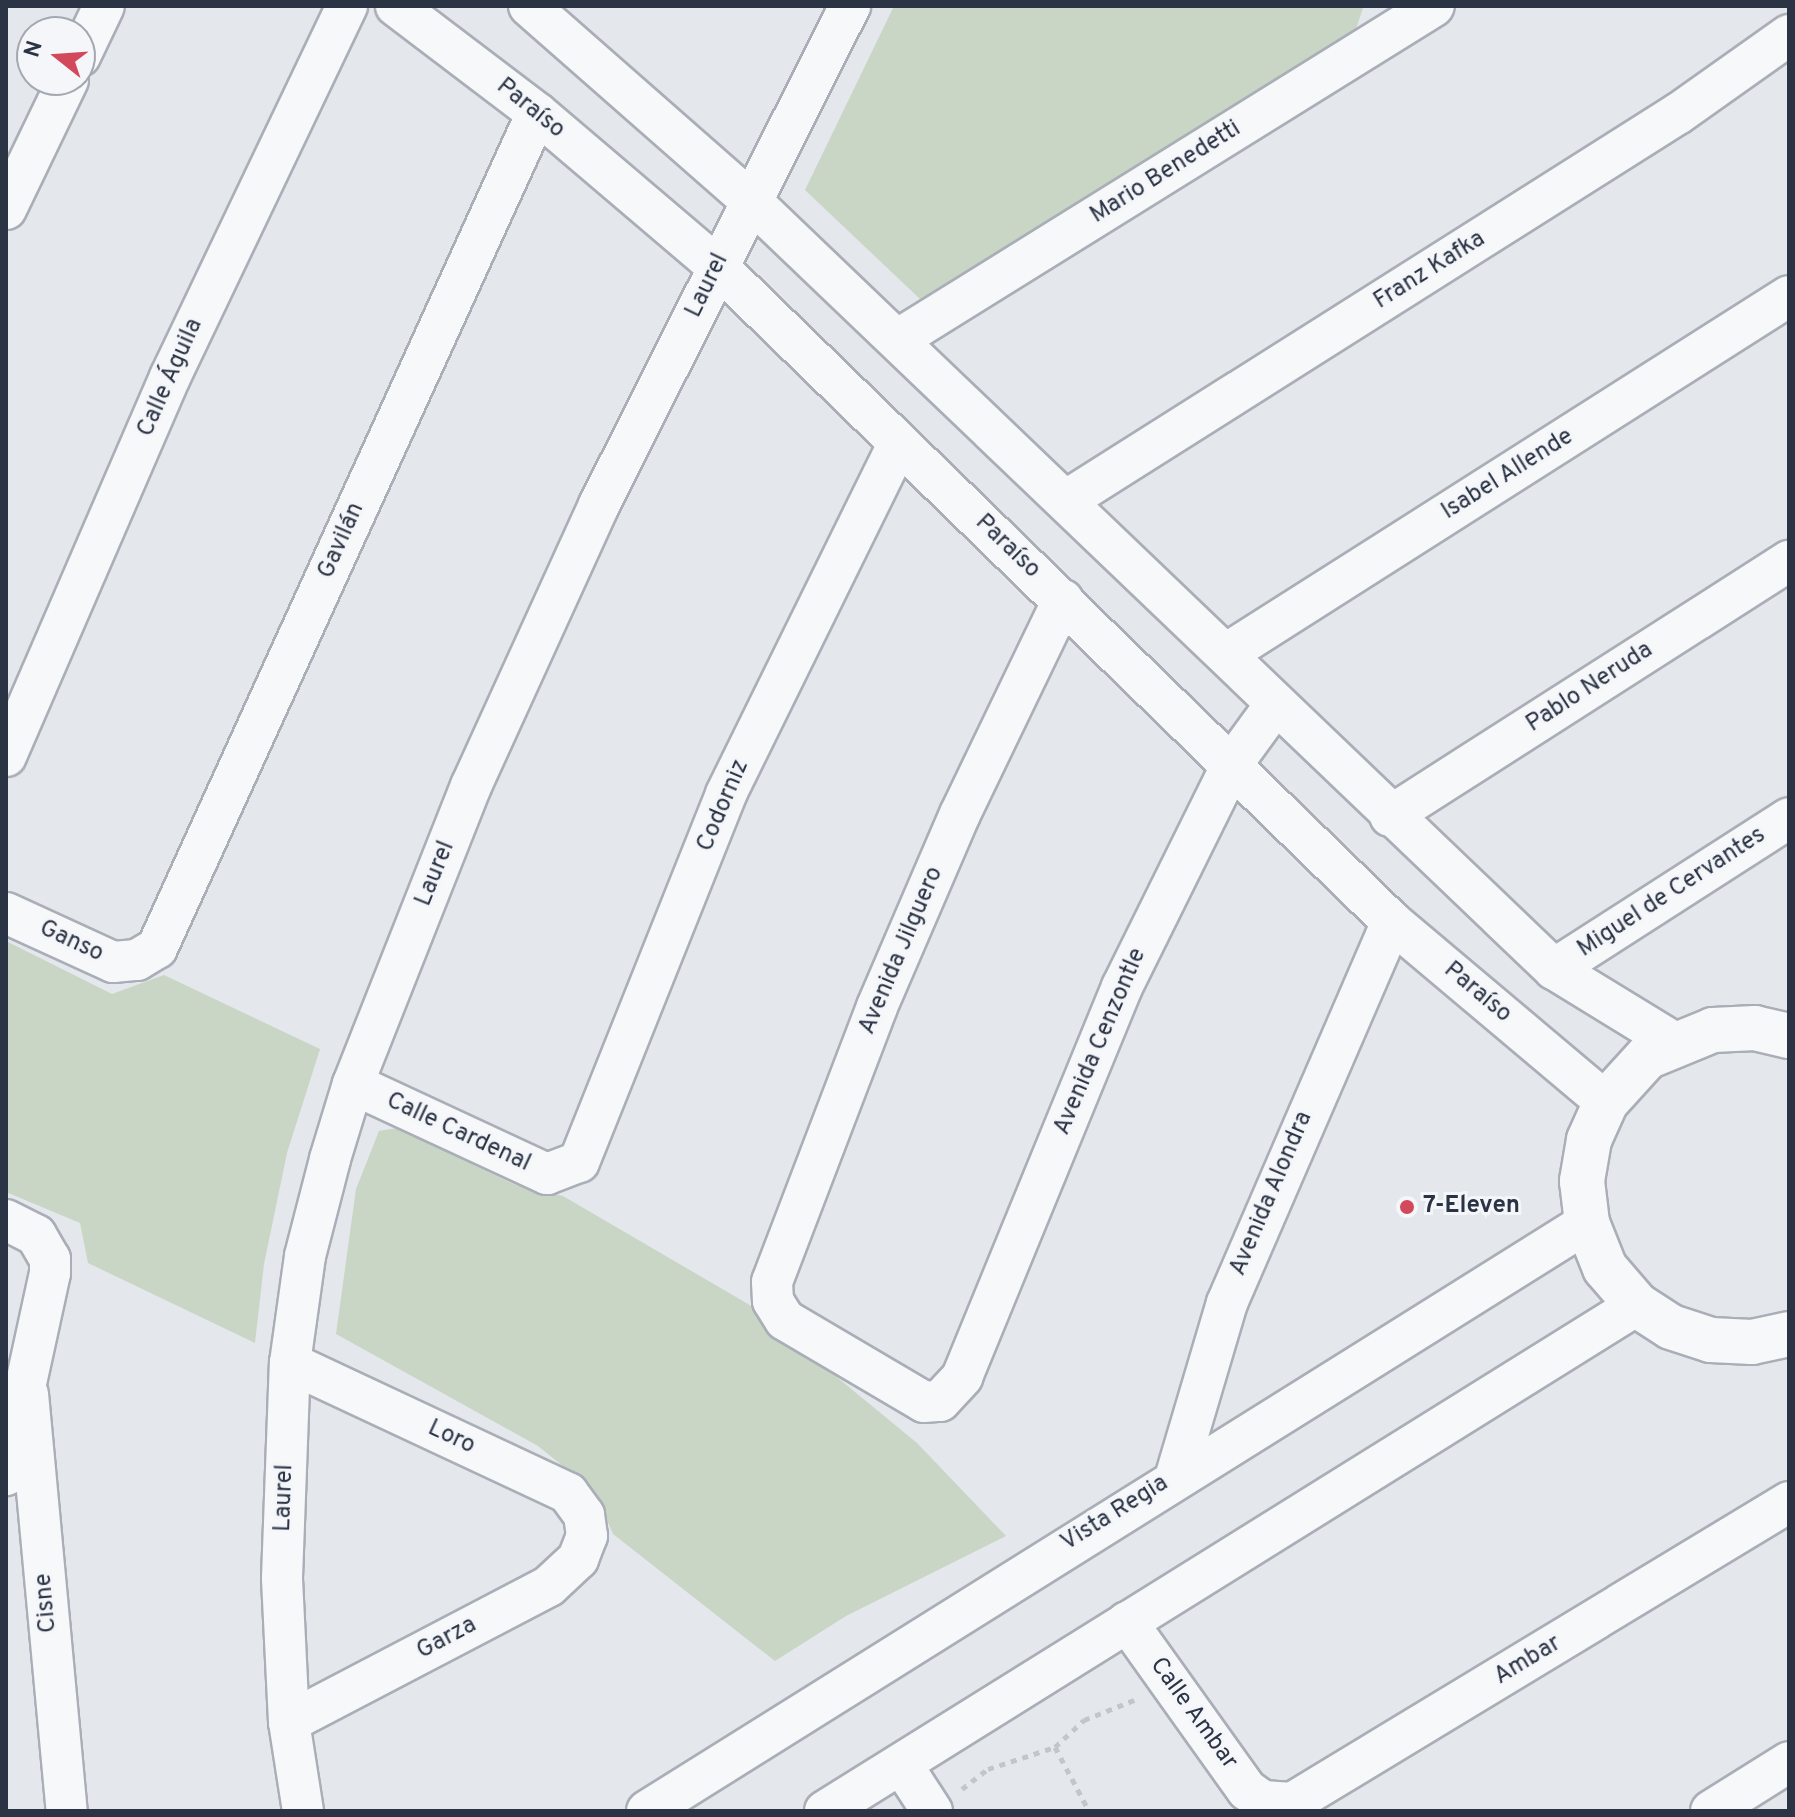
<!DOCTYPE html>
<meta charset="utf-8">
<style>
body{margin:0}
#map{position:relative;width:1795px;height:1817px;overflow:hidden;background:#e4e7ec;font-family:Overpass,sans-serif}
div>[style]{position:absolute}
.green>*{inset:0;background:#c9d6c5}
.path>*{height:5px;margin-top:-2.5px;transform-origin:0;background:repeating-linear-gradient(90deg,#c2c5cb 0 6px,transparent 0 12px)}
.roads{filter:drop-shadow(2px 0 #a9aeb7) drop-shadow(-2px 0 #a9aeb7) drop-shadow(0 2px #a9aeb7) drop-shadow(0 -2px #a9aeb7)}
.minor>*{height:40px;margin:-20px;padding:0 20px;transform-origin:20px;border-radius:20px;background:#f7f8fa}
.tertiary>*{height:44px;margin:-22px;padding:0 22px;transform-origin:22px;border-radius:22px;background:#f7f8fa}
.dots>*{width:22px;height:22px;translate:-50% -50%;box-sizing:border-box;border:4px solid #f4f6f9;border-radius:50%}
span{translate:-50% -50%;white-space:nowrap;text-align:center;line-height:1.15;-webkit-text-stroke:6px #f4f6f9;paint-order:stroke}
.street-label{font-size:24px;color:#2b3445}
.poi-label{font-size:24px;color:#2b3445;font-weight:700}
.left{translate:0 -50%;text-align:left}
.frame{position:absolute;inset:0;border:8px solid #2b3445;pointer-events:none}
.north{position:absolute;left:16px;top:16px;width:80px;height:80px;box-sizing:border-box;background:#f4f6f9;border:2px solid #a4a8b1;border-radius:50%;rotate:287deg;font-size:22px;font-weight:700;line-height:32px;text-align:center;color:#2b3445}
.north::after{content:'';display:block;margin:auto;width:28px;height:36px;background:#d1495b;clip-path:polygon(50% 0,100% 100%,50% 72%,0 100%)}
</style>
<div id="map">
<div class="green">
<div style="clip-path:polygon(894px 6px,1363px 6px,1363px 8px,1356px 29px,1312px 63px,920px 299px,805px 190px)"></div>
<div style="clip-path:polygon(6px 941px,112px 994px,164px 975px,320px 1049px,287px 1153px,264px 1264px,255px 1343px,88px 1263px,80px 1223px,6px 1192px)"></div>
<div style="clip-path:polygon(397px 1128px,516px 1185px,563px 1196px,748px 1304px,917px 1443px,1006px 1536px,846px 1616px,775px 1661px,613px 1534px,595px 1492px,538px 1446px,336px 1334px,356px 1189px,379px 1131px)"></div>
</div>
<div class="path">
<div style="left:1055px;top:1747px;width:72px;rotate:62deg"></div>
<div style="left:962px;top:1789px;width:33px;rotate:-38deg"></div>
<div style="left:988px;top:1769px;width:71px;rotate:-18.2deg"></div>
<div style="left:1055px;top:1747px;width:40px;rotate:-43deg"></div>
<div style="left:1084px;top:1720px;width:59px;rotate:-21.8deg"></div>
</div>
<div class="roads">
<div class="minor">
<div style="left:396px;top:6px;width:177px;rotate:37.2deg"></div>
<div style="left:537px;top:113px;width:238px;rotate:40.4deg"></div>
<div style="left:718px;top:267px;width:940px;rotate:44.18deg"></div>
<div style="left:1392px;top:922px;width:280px;rotate:40.1deg"></div>
<div style="left:529px;top:6px;width:294px;rotate:41.3deg"></div>
<div style="left:750px;top:200px;width:1113px;rotate:43.73deg"></div>
<div style="left:1554px;top:969px;width:140px;rotate:31.5deg"></div>
<div style="left:80px;top:56px;width:55px;rotate:-64.4deg"></div>
<div style="left:6px;top:209px;width:143px;rotate:-64.3deg"></div>
<div style="left:897px;top:340px;width:632px;rotate:-31.88deg"></div>
<div style="left:1067px;top:500px;width:724px;rotate:-32.31deg"></div>
<div style="left:1679px;top:113px;width:135px;rotate:-35.3deg"></div>
<div style="left:1063px;top:600px;width:237px;rotate:115.7deg"></div>
<div style="left:960px;top:814px;width:210px;rotate:113.3deg"></div>
<div style="left:877px;top:1007px;width:294px;rotate:110.9deg"></div>
<div style="left:772px;top:1282px;width:19px;rotate:87deg"></div>
<div style="left:773px;top:1301px;width:22px;rotate:58deg"></div>
<div style="left:785px;top:1320px;width:161px;rotate:30.5deg"></div>
<div style="left:924px;top:1402px;width:16px;rotate:-4deg"></div>
<div style="left:940px;top:1401px;width:33px;rotate:-47deg"></div>
<div style="left:962px;top:1377px;width:422px;rotate:-67.7deg"></div>
<div style="left:1122px;top:987px;width:249px;rotate:-63.7deg"></div>
<div style="left:1232px;top:764px;width:73px;rotate:-53.9deg"></div>
<div style="left:1226px;top:654px;width:667px;rotate:-32.45deg"></div>
<div style="left:6px;top:756px;width:413px;rotate:-66.6deg"></div>
<div style="left:170px;top:377px;width:411px;rotate:-64.5deg"></div>
<div style="left:1390px;top:816px;width:474px;rotate:-32.6deg"></div>
<div style="left:6px;top:913px;width:118px;rotate:24.6deg"></div>
<div style="left:113px;top:962px;width:24px;rotate:-5deg"></div>
<div style="left:137px;top:960px;width:23px;rotate:-31deg"></div>
<div style="left:157px;top:948px;width:917px;rotate:-65.53deg"></div>
<div style="left:1554px;top:969px;width:279px;rotate:-32.7deg"></div>
<div style="left:353px;top:1084px;width:214px;rotate:24.9deg"></div>
<div style="left:547px;top:1174px;width:34px;rotate:-21deg"></div>
<div style="left:579px;top:1162px;width:396px;rotate:-68.2deg"></div>
<div style="left:726px;top:794px;width:390px;rotate:-63.8deg"></div>
<div style="left:6px;top:1220px;width:34px;rotate:27deg"></div>
<div style="left:36px;top:1235px;width:28px;rotate:60deg"></div>
<div style="left:50px;top:1259px;width:14px;rotate:90deg"></div>
<div style="left:50px;top:1273px;width:207px;rotate:102.3deg"></div>
<div style="left:28px;top:1394px;width:419px;rotate:84.7deg"></div>
<div style="left:1176px;top:1475px;width:179px;rotate:-73.5deg"></div>
<div style="left:1227px;top:1303px;width:415px;rotate:-66.6deg"></div>
<div style="left:1127px;top:1622px;width:206px;rotate:54.5deg"></div>
<div style="left:1247px;top:1790px;width:19px;rotate:35deg"></div>
<div style="left:1263px;top:1801px;width:29px;rotate:4deg"></div>
<div style="left:1292px;top:1803px;width:581px;rotate:-31.2deg"></div>
<div style="left:289px;top:1722px;width:293px;rotate:-27.6deg"></div>
<div style="left:549px;top:1586px;width:40px;rotate:-43deg"></div>
<div style="left:578px;top:1559px;width:25px;rotate:-69deg"></div>
<div style="left:587px;top:1536px;width:21px;rotate:-98deg"></div>
<div style="left:584px;top:1515px;width:27px;rotate:-126deg"></div>
<div style="left:568px;top:1493px;width:307px;rotate:-154.9deg"></div>
<div style="left:902px;top:1765px;width:55px;rotate:56.9deg"></div>
<div style="left:303px;top:1811px;width:90px;rotate:-98.9deg"></div>
<div style="left:289px;top:1722px;width:144px;rotate:-92.8deg"></div>
<div style="left:282px;top:1578px;width:215px;rotate:-87.9deg"></div>
<div style="left:290px;top:1363px;width:108px;rotate:-82deg"></div>
<div style="left:305px;top:1256px;width:100px;rotate:-75.5deg"></div>
<div style="left:330px;top:1159px;width:78px;rotate:-73deg"></div>
<div style="left:353px;top:1084px;width:321px;rotate:-68.4deg"></div>
<div style="left:471px;top:786px;width:309px;rotate:-65.5deg"></div>
<div style="left:599px;top:505px;width:559px;rotate:-63.3deg"></div>
<div style="left:647px;top:1811px;width:1109px;rotate:-32.03deg"></div>
<div style="left:825px;top:1811px;width:957px;rotate:-31.93deg"></div>
<div style="left:1711px;top:1811px;width:92px;rotate:-32.1deg"></div>
</div>
<div class="tertiary">
<div style="left:1789px;top:1036px;width:35px;rotate:-167deg"></div>
<div style="left:1755px;top:1028px;width:42px;rotate:177.3deg"></div>
<div style="left:1713px;top:1030px;width:71px;rotate:157.8deg"></div>
<div style="left:1647px;top:1057px;width:61px;rotate:132.3deg"></div>
<div style="left:1606px;top:1102px;width:42px;rotate:114.1deg"></div>
<div style="left:1589px;top:1140px;width:42px;rotate:99.7deg"></div>
<div style="left:1582px;top:1181px;width:42px;rotate:83.2deg"></div>
<div style="left:1587px;top:1223px;width:48px;rotate:68.2deg"></div>
<div style="left:1605px;top:1268px;width:49px;rotate:49.1deg"></div>
<div style="left:1637px;top:1305px;width:40px;rotate:32.9deg"></div>
<div style="left:1671px;top:1327px;width:42px;rotate:18deg"></div>
<div style="left:1711px;top:1340px;width:41px;rotate:2.8deg"></div>
<div style="left:1752px;top:1342px;width:38px;rotate:-12deg"></div>
</div>
</div>
<div class="dots">
<div style="left:1407px;top:1207px;background:#d1495b"></div>
</div>
<div class="street-label">
<span style="left:530px;top:109px;rotate:39deg">Paraíso</span>
<span style="left:1166px;top:173px;rotate:-32deg">Mario Benedetti</span>
<span style="left:1430px;top:271px;rotate:-32deg">Franz Kafka</span>
<span style="left:708px;top:286px;rotate:-64deg">Laurel</span>
<span style="left:171px;top:378px;rotate:-66deg">Calle Águila</span>
<span style="left:1508px;top:475px;rotate:-32deg">Isabel Allende</span>
<span style="left:342px;top:541px;rotate:-66deg">Gavilán</span>
<span style="left:1007px;top:547px;rotate:44deg">Paraíso</span>
<span style="left:1590px;top:688px;rotate:-33deg">Pablo Neruda</span>
<span style="left:724px;top:806px;rotate:-67deg">Codorniz</span>
<span style="left:436px;top:874px;rotate:-68deg">Laurel</span>
<span style="left:1672px;top:893px;rotate:-33deg">Miguel de Cervantes</span>
<span style="left:71px;top:942px;rotate:25deg">Ganso</span>
<span style="left:902px;top:951px;rotate:-67deg">Avenida Jilguero</span>
<span style="left:1477px;top:993px;rotate:40deg">Paraíso</span>
<span style="left:1101px;top:1042px;rotate:-67deg">Avenida Cenzontle</span>
<span style="left:458px;top:1133px;rotate:25deg">Calle Cardenal</span>
<span style="left:1272px;top:1194px;rotate:-67deg">Avenida Alondra</span>
<span style="left:451px;top:1438px;rotate:25deg">Loro</span>
<span style="left:285px;top:1498px;rotate:-88deg">Laurel</span>
<span style="left:1115px;top:1514px;rotate:-32deg">Vista Regia</span>
<span style="left:47px;top:1603px;rotate:-95deg">Cisne</span>
<span style="left:447px;top:1639px;rotate:-28deg">Garza</span>
<span style="left:1528px;top:1661px;rotate:-31deg">Ambar</span>
<span style="left:1193px;top:1714px;rotate:54deg">Calle Ambar</span>
</div>
<div class="poi-label">
<span class="left" style="left:1423px;top:1207px">7-Eleven</span>
</div>
<div class="frame"></div>
<div class="north">N</div>
</div>
